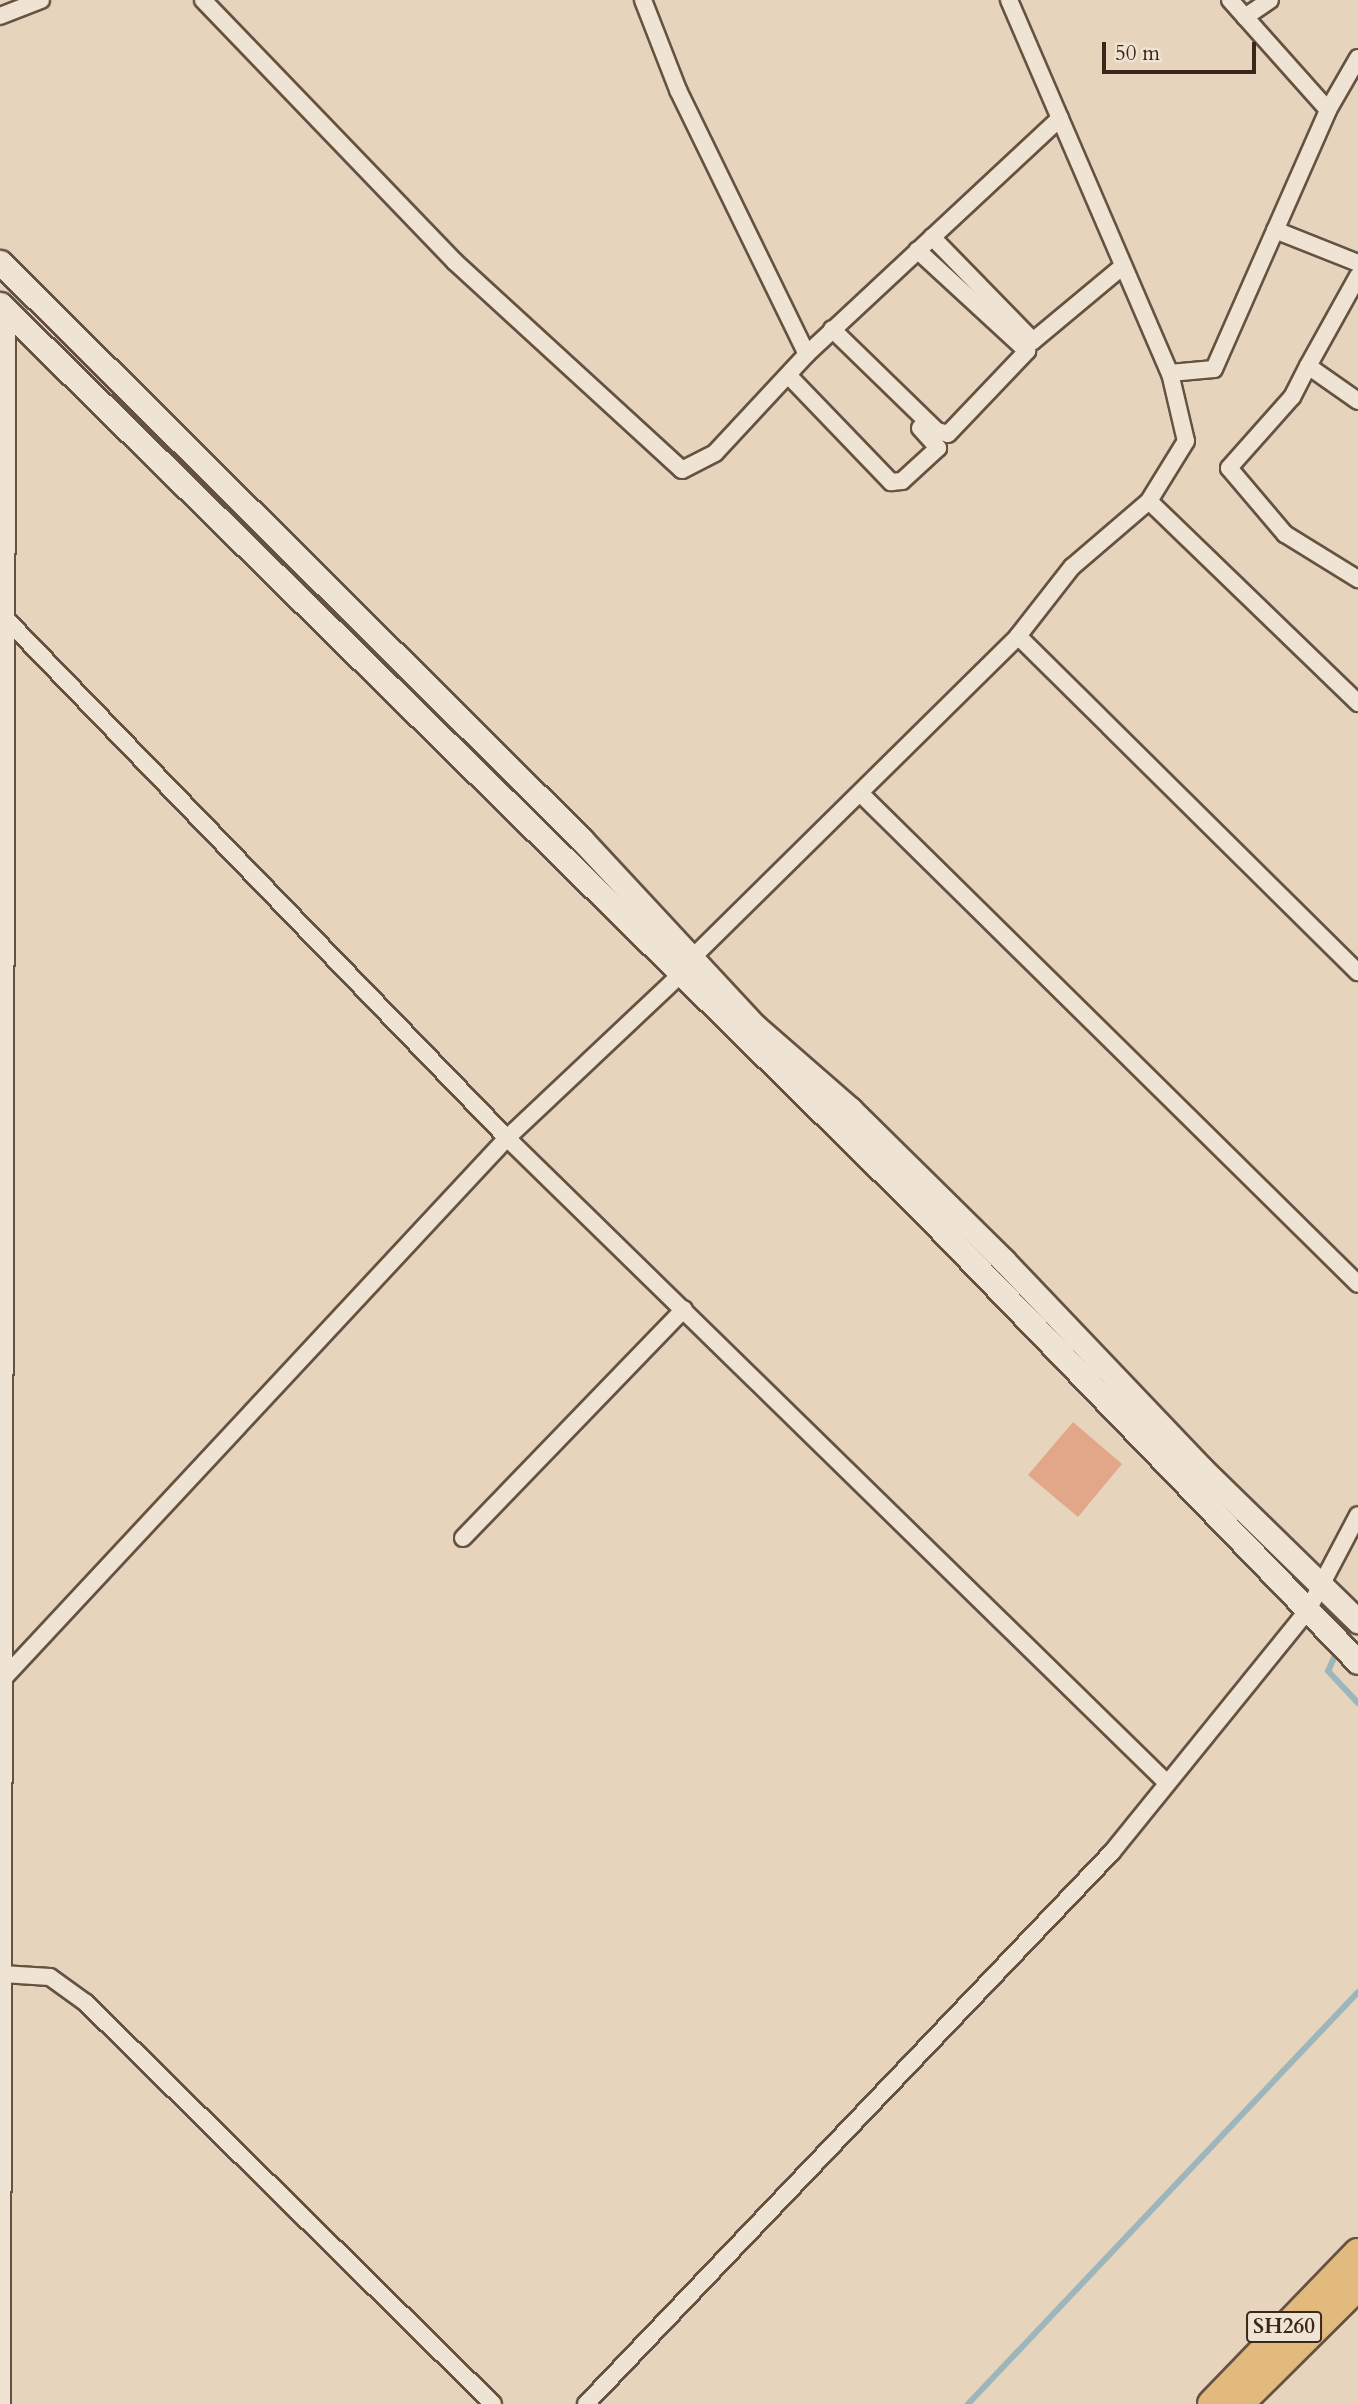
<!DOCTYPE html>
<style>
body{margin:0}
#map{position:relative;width:1358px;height:2404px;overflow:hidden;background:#e6d5bc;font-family:Cardo,serif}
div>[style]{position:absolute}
.stream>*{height:6px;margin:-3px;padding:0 3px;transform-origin:3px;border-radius:3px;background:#9cb6bc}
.building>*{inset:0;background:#e2a789}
.roads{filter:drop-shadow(2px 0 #665242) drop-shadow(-2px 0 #665242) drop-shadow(0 2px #665242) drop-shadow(0 -2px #665242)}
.street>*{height:16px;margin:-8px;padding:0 8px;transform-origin:8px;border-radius:8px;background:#efe4d3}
.secondary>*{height:23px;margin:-11.5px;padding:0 11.5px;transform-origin:11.5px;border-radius:11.5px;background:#efe4d3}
.highway>*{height:28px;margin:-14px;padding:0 14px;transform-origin:14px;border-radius:14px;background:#e3ba7e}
span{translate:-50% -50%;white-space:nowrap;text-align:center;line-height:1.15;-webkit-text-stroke:5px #efe4d3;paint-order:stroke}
.shield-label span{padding:2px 5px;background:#efe4d3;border:2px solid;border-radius:5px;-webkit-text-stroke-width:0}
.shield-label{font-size:21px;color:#3b2619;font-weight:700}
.scale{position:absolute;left:1102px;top:42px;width:154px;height:32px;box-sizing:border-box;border:4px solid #3b2619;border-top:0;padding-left:9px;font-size:21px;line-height:24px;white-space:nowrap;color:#3b2619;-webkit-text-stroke:5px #efe4d3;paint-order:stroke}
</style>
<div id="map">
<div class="stream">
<div style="left:1338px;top:1648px;width:25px;rotate:113deg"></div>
<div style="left:1328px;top:1671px;width:44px;rotate:46.8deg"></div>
<div style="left:968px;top:2404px;width:567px;rotate:-46.57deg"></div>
</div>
<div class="building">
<div style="clip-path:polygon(1073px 1422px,1122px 1464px,1078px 1517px,1028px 1475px)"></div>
</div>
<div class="roads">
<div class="street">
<div style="left:203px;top:0;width:362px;rotate:46.1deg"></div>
<div style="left:454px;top:261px;width:309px;rotate:42.5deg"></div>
<div style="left:682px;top:470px;width:37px;rotate:-27deg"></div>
<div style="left:715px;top:453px;width:135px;rotate:-47.1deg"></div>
<div style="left:643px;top:0;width:97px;rotate:68.7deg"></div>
<div style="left:678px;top:90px;width:294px;rotate:64deg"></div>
<div style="left:807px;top:354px;width:346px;rotate:-43deg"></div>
<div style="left:1009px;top:0;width:406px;rotate:66.7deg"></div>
<div style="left:1170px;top:373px;width:44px;rotate:-5.2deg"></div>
<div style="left:1214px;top:369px;width:283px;rotate:-66.2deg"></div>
<div style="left:1328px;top:110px;width:60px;rotate:-60deg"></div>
<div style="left:1230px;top:0;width:147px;rotate:48.3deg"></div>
<div style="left:0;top:16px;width:44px;rotate:-21.3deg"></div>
<div style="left:1245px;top:17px;width:30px;rotate:-34deg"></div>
<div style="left:1275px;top:230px;width:89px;rotate:21.7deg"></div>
<div style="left:932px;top:237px;width:145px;rotate:45.8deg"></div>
<div style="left:1033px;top:341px;width:117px;rotate:-39.8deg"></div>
<div style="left:832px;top:329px;width:146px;rotate:44.2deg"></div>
<div style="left:937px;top:431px;width:11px;rotate:15deg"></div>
<div style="left:948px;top:434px;width:115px;rotate:-46.4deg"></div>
<div style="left:1027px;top:351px;width:149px;rotate:-137.4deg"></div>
<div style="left:1308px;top:366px;width:103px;rotate:-60.9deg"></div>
<div style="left:1170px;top:373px;width:70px;rotate:76.8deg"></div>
<div style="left:1186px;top:441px;width:70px;rotate:121.7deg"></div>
<div style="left:1149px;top:501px;width:291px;rotate:44deg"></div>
<div style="left:788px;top:375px;width:149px;rotate:46.1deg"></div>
<div style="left:891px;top:482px;width:11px;rotate:-5deg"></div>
<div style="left:902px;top:481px;width:49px;rotate:-42.5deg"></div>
<div style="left:938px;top:448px;width:27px;rotate:-132deg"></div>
<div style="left:1358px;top:401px;width:61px;rotate:-145deg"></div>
<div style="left:1308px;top:366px;width:35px;rotate:117deg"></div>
<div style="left:1292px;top:397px;width:95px;rotate:131.6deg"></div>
<div style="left:1229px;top:468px;width:87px;rotate:49.7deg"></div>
<div style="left:1285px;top:534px;width:86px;rotate:31.7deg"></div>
<div style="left:1018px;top:636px;width:478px;rotate:44.7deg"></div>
<div style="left:860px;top:793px;width:699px;rotate:44.59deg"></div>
<div style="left:692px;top:958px;width:458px;rotate:-44.6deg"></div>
<div style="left:1018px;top:636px;width:88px;rotate:-52deg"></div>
<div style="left:1072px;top:567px;width:101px;rotate:-40.6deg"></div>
<div style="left:680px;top:975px;width:238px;rotate:136.7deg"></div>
<div style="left:507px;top:1138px;width:923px;rotate:44.34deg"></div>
<div style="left:463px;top:1538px;width:318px;rotate:-46deg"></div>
<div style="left:2px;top:1680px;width:741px;rotate:-47.02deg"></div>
<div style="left:507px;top:1138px;width:717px;rotate:-133.98deg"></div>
<div style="left:2px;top:1974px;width:48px;rotate:3.6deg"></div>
<div style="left:50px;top:1977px;width:44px;rotate:35.8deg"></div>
<div style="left:86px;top:2003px;width:571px;rotate:44.57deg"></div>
<div style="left:2px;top:2404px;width:2093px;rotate:-89.86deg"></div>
<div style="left:586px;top:2404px;width:762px;rotate:-46.38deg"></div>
<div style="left:1112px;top:1852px;width:311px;rotate:-51deg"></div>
<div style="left:1308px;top:1610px;width:107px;rotate:-62.2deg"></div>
</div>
<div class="secondary">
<div style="left:0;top:262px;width:820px;rotate:44.8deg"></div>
<div style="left:582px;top:840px;width:255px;rotate:47.1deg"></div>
<div style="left:756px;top:1027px;width:125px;rotate:41.1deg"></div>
<div style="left:850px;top:1109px;width:216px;rotate:44.6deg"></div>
<div style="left:1004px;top:1261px;width:287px;rotate:46.4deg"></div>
<div style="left:1202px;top:1469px;width:218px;rotate:44.3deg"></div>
<div style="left:0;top:304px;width:1291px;rotate:44.5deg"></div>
<div style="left:921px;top:1209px;width:629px;rotate:46.03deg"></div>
</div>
<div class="highway">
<div style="left:1212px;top:2404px;width:210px;rotate:-46deg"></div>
<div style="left:1239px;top:2404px;width:168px;rotate:-44.8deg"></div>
</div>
</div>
<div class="shield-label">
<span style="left:1284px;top:2327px">SH260</span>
</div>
<div class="scale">50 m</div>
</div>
